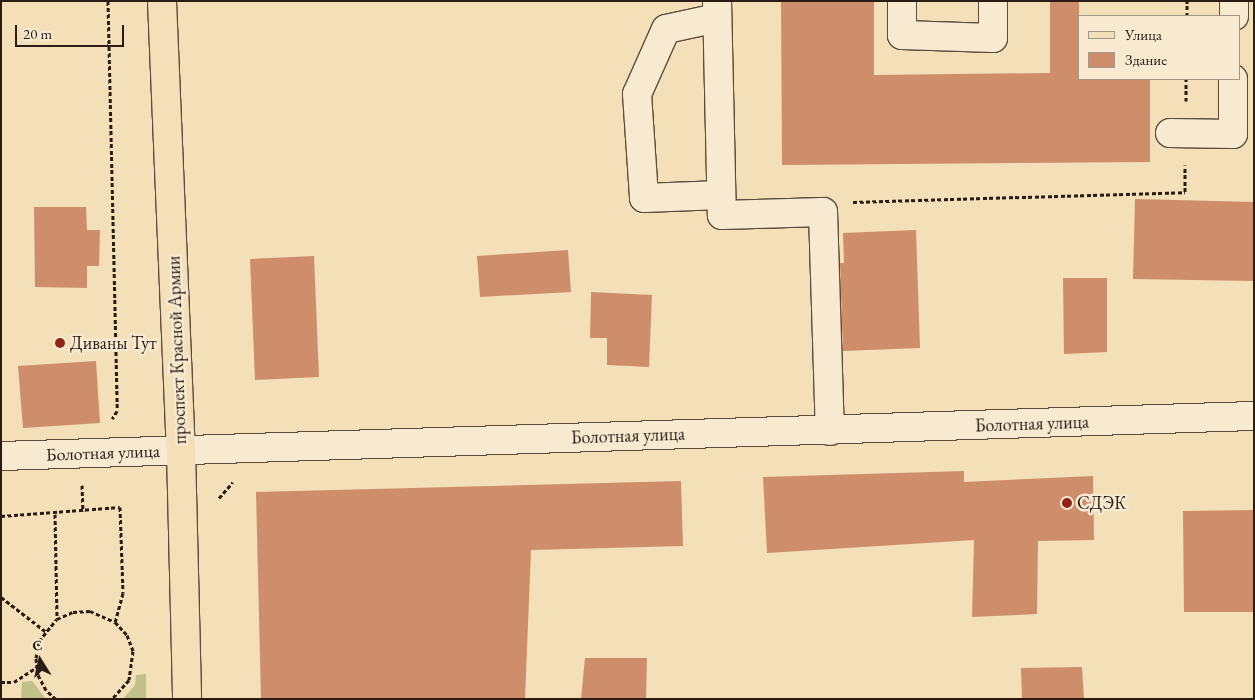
<!DOCTYPE html>
<meta charset="utf-8">
<style>
body{margin:0}
#map{position:relative;width:1255px;height:700px;overflow:hidden;background:#f3dfb8;font-family:"EB Garamond",serif}
div>[style]{position:absolute}
.green>*{inset:0;background:#c0c08b}
.building>*{inset:0;background:#ce8d6b}
.path>*{height:3px;margin-top:-1.5px;transform-origin:0;background:repeating-linear-gradient(90deg,#2b1b12 0 4px,transparent 0 6.5px)}
.roads{filter:drop-shadow(1px 0 #5d4c3c) drop-shadow(-1px 0 #5d4c3c) drop-shadow(0 1px #5d4c3c) drop-shadow(0 -1px #5d4c3c)}
.minor>*{height:28px;margin:-14px;padding:0 14px;transform-origin:14px;border-radius:14px;background:#f7ead1}
.major>*{height:28px;margin:-14px;padding:0 14px;transform-origin:14px;border-radius:14px;background:#f3dfb8}
.dots>*{width:14px;height:14px;translate:-50% -50%;box-sizing:border-box;border:2px solid #f7ead1;border-radius:50%}
span{translate:-50% -50%;white-space:nowrap;text-align:center;line-height:1.15;-webkit-text-stroke:5px #f7ead1;paint-order:stroke}
.poi-label{font-size:18px;color:#2b1b12}
.left{translate:0 -50%;text-align:left}
.street-label{font-size:18px;color:#2b1b12}
.frame{position:absolute;inset:0;border:2px solid #2b1b12;pointer-events:none}
.legend{position:absolute;left:1078px;top:15px;width:162px;height:65px;box-sizing:border-box;background:#f7ead1;border:1px solid #a59785;margin:0;padding:6px 9px;list-style:none;font-size:15px;color:#2b1b12}
.legend li{display:flex;align-items:center;gap:10px;height:25px}
.legend b{width:25px;border:1px solid #a59785}
.north{position:absolute;left:15px;top:635px;width:50px;height:50px;-webkit-text-stroke:4px #f7ead1;paint-order:stroke;rotate:350deg;font-size:14px;font-weight:700;line-height:20px;text-align:center;color:#2b1b12}
.north::after{content:'';display:block;margin:auto;width:18px;height:22px;background:#2b1b12;clip-path:polygon(50% 0,100% 100%,50% 72%,0 100%)}
.scale{position:absolute;left:15px;top:25px;width:109px;height:22px;box-sizing:border-box;border:2px solid #2b1b12;border-top:0;padding-left:6px;font-size:15px;line-height:18px;white-space:nowrap;color:#2b1b12;-webkit-text-stroke:4px #f7ead1;paint-order:stroke}
</style>
<div id="map">
<div class="green">
<div style="clip-path:polygon(146px 674px,146px 699px,123px 699px,135px 685px,136px 675px)"></div>
<div style="clip-path:polygon(32px 681px,46px 699px,21px 699px,22px 682px)"></div>
</div>
<div class="building">
<div style="clip-path:polygon(781px 1px,874px 1px,874px 75px,1050px 73px,1050px 1px,1079px 1px,1079px 79px,1150px 79px,1150px 162px,782px 165px)"></div>
<div style="clip-path:polygon(1135px 199px,1254px 202px,1254px 281px,1133px 279px)"></div>
<div style="clip-path:polygon(34px 207px,86px 207px,87px 230px,100px 230px,99px 266px,87px 266px,87px 288px,35px 287px)"></div>
<div style="clip-path:polygon(916px 230px,920px 348px,843px 351px,840px 263px,844px 263px,843px 233px)"></div>
<div style="clip-path:polygon(568px 250px,571px 292px,480px 297px,477px 256px)"></div>
<div style="clip-path:polygon(314px 256px,319px 377px,255px 380px,250px 259px)"></div>
<div style="clip-path:polygon(1063px 278px,1107px 278px,1107px 352px,1064px 354px)"></div>
<div style="clip-path:polygon(591px 292px,652px 295px,649px 367px,607px 365px,607px 338px,590px 338px)"></div>
<div style="clip-path:polygon(96px 361px,100px 423px,23px 428px,18px 366px)"></div>
<div style="clip-path:polygon(964px 471px,964px 482px,1093px 476px,1094px 540px,1038px 541px,1037px 614px,972px 617px,974px 540px,767px 553px,763px 477px)"></div>
<div style="clip-path:polygon(681px 481px,683px 546px,531px 550px,525px 699px,261px 699px,256px 492px)"></div>
<div style="clip-path:polygon(1254px 510px,1254px 612px,1184px 612px,1183px 511px)"></div>
<div style="clip-path:polygon(585px 658px,647px 658px,646px 699px,581px 699px)"></div>
<div style="clip-path:polygon(1082px 667px,1084px 699px,1022px 699px,1021px 668px)"></div>
</div>
<div class="path">
<div style="left:108px;top:1px;width:410px;rotate:88.7deg"></div>
<div style="left:117px;top:411px;width:9px;rotate:122deg"></div>
<div style="left:1187px;top:16px;width:15px;rotate:-90deg"></div>
<div style="left:1186px;top:101px;width:22px;rotate:-90deg"></div>
<div style="left:853px;top:202px;width:332px;rotate:-1.7deg"></div>
<div style="left:1185px;top:192px;width:27px;rotate:-90deg"></div>
<div style="left:82px;top:485px;width:26px;rotate:88deg"></div>
<div style="left:219px;top:498px;width:21px;rotate:-49deg"></div>
<div style="left:55px;top:514px;width:105px;rotate:88.9deg"></div>
<div style="left:1px;top:516px;width:119px;rotate:-4.3deg"></div>
<div style="left:120px;top:507px;width:86px;rotate:88deg"></div>
<div style="left:123px;top:593px;width:30px;rotate:105deg"></div>
<div style="left:1px;top:597px;width:56px;rotate:37.7deg"></div>
<div style="left:1px;top:682px;width:13px"></div>
<div style="left:14px;top:682px;width:27px;rotate:-33deg"></div>
<div style="left:56px;top:699px;width:13px;rotate:-138deg"></div>
<div style="left:46px;top:690px;width:17px;rotate:-118deg"></div>
<div style="left:38px;top:675px;width:17px;rotate:-97deg"></div>
<div style="left:36px;top:658px;width:17px;rotate:-80deg"></div>
<div style="left:39px;top:641px;width:28px;rotate:-51deg"></div>
<div style="left:57px;top:619px;width:17px;rotate:-24deg"></div>
<div style="left:73px;top:612px;width:17px;rotate:-3deg"></div>
<div style="left:90px;top:611px;width:27px;rotate:24deg"></div>
<div style="left:115px;top:622px;width:18px;rotate:47deg"></div>
<div style="left:127px;top:635px;width:17px;rotate:69deg"></div>
<div style="left:133px;top:651px;width:29px;rotate:98deg"></div>
<div style="left:129px;top:680px;width:25px;rotate:132deg"></div>
</div>
<div class="roads">
<div class="minor">
<div style="left:717px;top:1px;width:214px;rotate:88.7deg"></div>
<div style="left:722px;top:215px;width:101px;rotate:-1.7deg"></div>
<div style="left:823px;top:212px;width:219px;rotate:88.2deg"></div>
<div style="left:902px;top:1px;width:34px;rotate:90deg"></div>
<div style="left:902px;top:35px;width:91px;rotate:1.9deg"></div>
<div style="left:993px;top:38px;width:37px;rotate:-90deg"></div>
<div style="left:1234px;top:16px;width:15px;rotate:-90deg"></div>
<div style="left:717px;top:18px;width:52px;rotate:167.8deg"></div>
<div style="left:666px;top:29px;width:71px;rotate:114deg"></div>
<div style="left:637px;top:94px;width:104px;rotate:86.1deg"></div>
<div style="left:644px;top:198px;width:77px;rotate:-2.2deg"></div>
<div style="left:1170px;top:133px;width:63px;rotate:0.9deg"></div>
<div style="left:1233px;top:134px;width:55px;rotate:-90deg"></div>
<div style="left:1px;top:456px;width:1254px;rotate:-1.83deg"></div>
</div>
<div class="major">
<div style="left:162px;top:1px;width:449px;rotate:87.6deg"></div>
<div style="left:181px;top:450px;width:249px;rotate:88.6deg"></div>
</div>
</div>
<div class="dots">
<div style="left:60px;top:343px;background:#8f2418"></div>
<div style="left:1067px;top:503px;background:#8f2418"></div>
</div>
<div class="poi-label">
<span class="left" style="left:70px;top:343px">Диваны Тут</span>
<span class="left" style="left:1077px;top:503px">СДЭК</span>
</div>
<div class="street-label">
<span style="left:177px;top:350px;rotate:-92deg">проспект Красной Армии</span>
<span style="left:1032px;top:424px;rotate:-2deg">Болотная улица</span>
<span style="left:628px;top:436px;rotate:-2deg">Болотная улица</span>
<span style="left:103px;top:453px;rotate:-2deg">Болотная улица</span>
</div>
<div class="frame"></div>
<ul class="legend">
<li><b style="height:6px;background:#f3dfb8"></b>Улица</li>
<li><b style="height:14px;background:#ce8d6b"></b>Здание</li>
</ul>
<div class="north">С</div>
<div class="scale">20 m</div>
</div>
